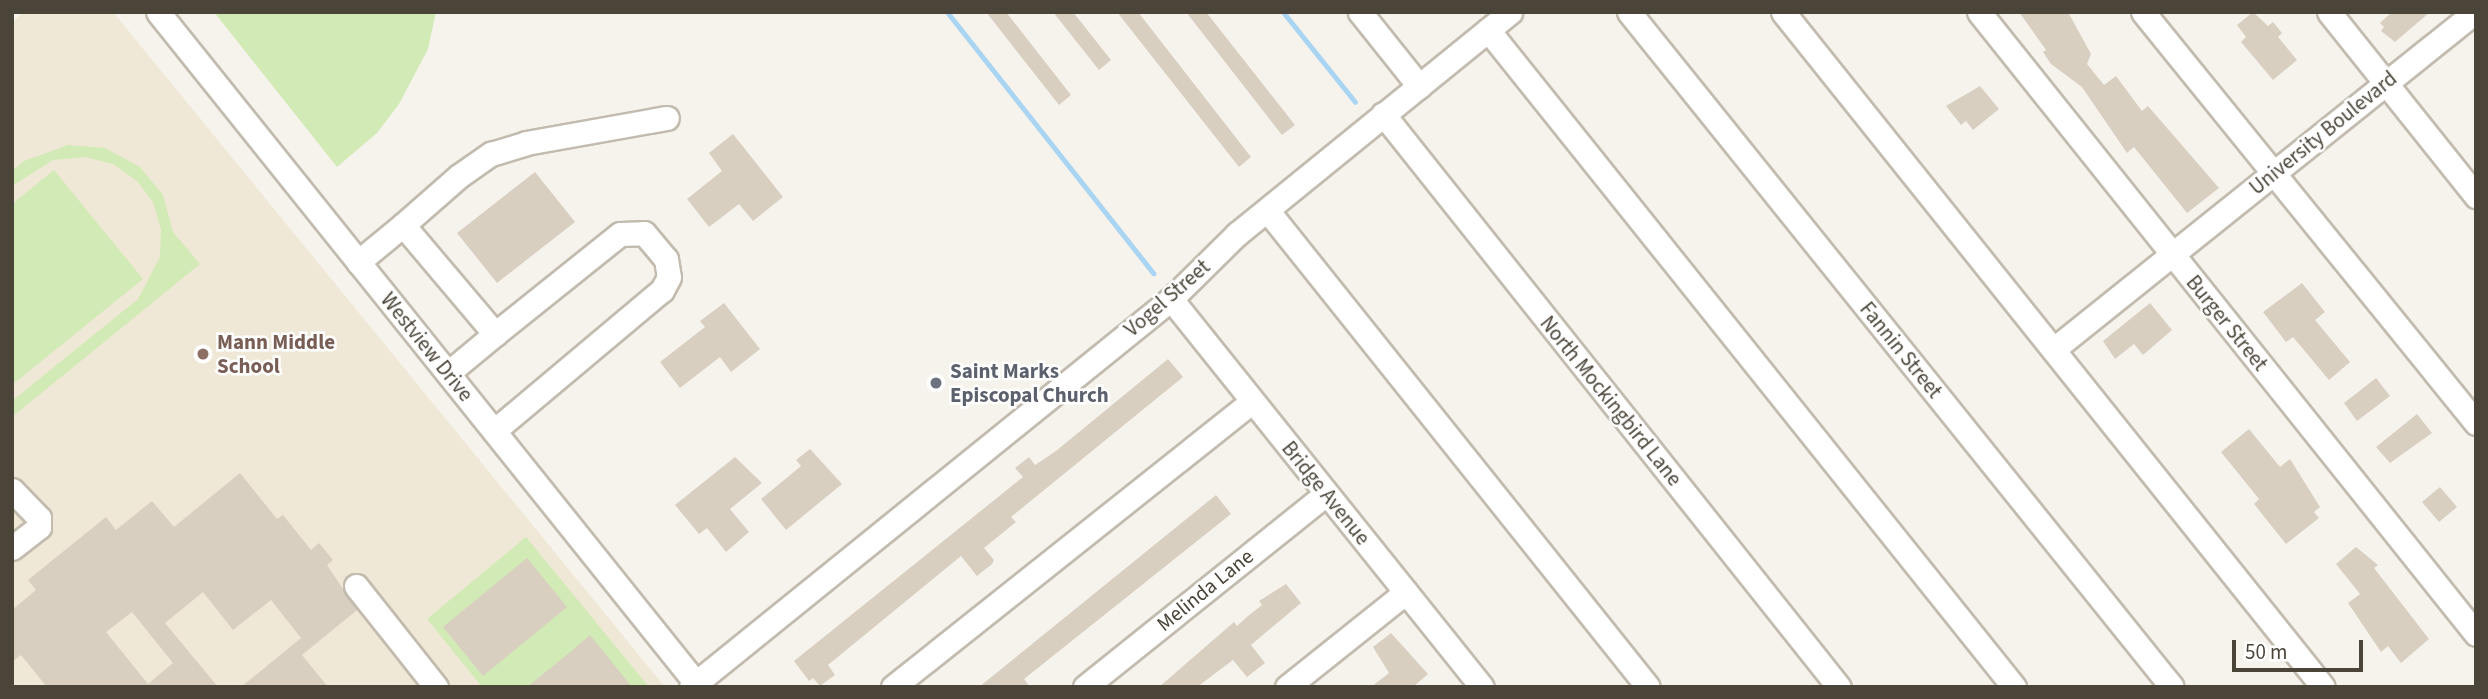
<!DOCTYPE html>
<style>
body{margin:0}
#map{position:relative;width:2488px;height:699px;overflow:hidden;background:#f6f3ec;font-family:"Source Sans 3",sans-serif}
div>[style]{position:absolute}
.education>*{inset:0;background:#efe8d6}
.green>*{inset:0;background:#d2eab5}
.stream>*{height:5px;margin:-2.5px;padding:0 2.5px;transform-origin:2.5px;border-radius:2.5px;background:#a9d4f2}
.building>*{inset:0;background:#d8cfc1}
.roads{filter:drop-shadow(2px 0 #c2bbae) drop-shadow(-2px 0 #c2bbae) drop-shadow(0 2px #c2bbae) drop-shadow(0 -2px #c2bbae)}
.minor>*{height:23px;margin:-11.5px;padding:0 11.5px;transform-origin:11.5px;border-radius:11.5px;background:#fff}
.dots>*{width:19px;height:19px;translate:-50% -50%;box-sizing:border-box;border:4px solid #fff;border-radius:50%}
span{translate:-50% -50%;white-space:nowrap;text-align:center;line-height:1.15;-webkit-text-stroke:5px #fff;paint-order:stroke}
.street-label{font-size:21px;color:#4b4439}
.education-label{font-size:21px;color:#785e54;font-weight:700}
.left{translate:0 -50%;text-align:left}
.worship-label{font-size:21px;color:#5b616d;font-weight:700}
.frame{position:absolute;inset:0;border:14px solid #4b4439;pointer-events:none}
.scale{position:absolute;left:2232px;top:640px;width:131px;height:32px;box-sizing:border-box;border:4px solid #4b4439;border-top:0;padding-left:9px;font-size:21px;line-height:24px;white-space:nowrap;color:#4b4439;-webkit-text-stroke:5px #fff;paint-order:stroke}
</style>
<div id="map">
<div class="education">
<div style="clip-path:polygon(24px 12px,113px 12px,665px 687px,12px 687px,12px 22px)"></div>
</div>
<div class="green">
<div style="clip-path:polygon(214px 12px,436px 12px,428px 49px,399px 104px,377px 133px,337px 167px)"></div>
<div style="clip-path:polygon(68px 145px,105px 148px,140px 167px,163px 195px,173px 232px,200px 264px,12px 417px,12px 401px,138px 299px,160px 257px,161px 229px,153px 202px,137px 181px,113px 164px,85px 157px,53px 160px,12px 186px,12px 171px,24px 161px)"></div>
<div style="clip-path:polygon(54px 170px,143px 279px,12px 385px,12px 204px)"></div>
<div style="clip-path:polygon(526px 537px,649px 687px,482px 687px,427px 619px)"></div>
</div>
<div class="stream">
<div style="left:947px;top:12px;width:333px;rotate:51.7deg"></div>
<div style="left:1283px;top:12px;width:115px;rotate:51.3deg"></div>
</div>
<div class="building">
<div style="clip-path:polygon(986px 12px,1006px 12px,1071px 95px,1059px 105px)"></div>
<div style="clip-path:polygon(1053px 12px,1073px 12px,1111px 60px,1099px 70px)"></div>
<div style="clip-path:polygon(1117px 12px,1138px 12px,1251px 157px,1239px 167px)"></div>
<div style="clip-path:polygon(1186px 12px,1206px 12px,1295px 125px,1282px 135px)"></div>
<div style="clip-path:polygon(2019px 12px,2068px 12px,2091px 54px,2087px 64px,2104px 85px,2116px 76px,2142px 111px,2148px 106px,2219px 188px,2187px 213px,2134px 147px,2127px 153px,2082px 87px,2051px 64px,2043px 52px,2046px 50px)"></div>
<div style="clip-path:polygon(2253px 12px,2268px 26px,2273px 22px,2282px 33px,2278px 37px,2297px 60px,2273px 80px,2241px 42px,2246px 37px,2237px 25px)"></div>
<div style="clip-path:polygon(2392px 12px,2430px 12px,2395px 42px,2381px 31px,2384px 27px,2380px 23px)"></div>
<div style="clip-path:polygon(1980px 86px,1999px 109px,1973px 130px,1966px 121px,1961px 125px,1946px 106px)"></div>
<div style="clip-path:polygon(733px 134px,783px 197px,753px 221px,739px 204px,709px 227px,687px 199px,722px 171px,709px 153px)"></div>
<div style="clip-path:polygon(535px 172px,575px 222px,497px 283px,457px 233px)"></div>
<div style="clip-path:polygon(2302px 283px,2325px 312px,2315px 320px,2350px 362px,2329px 380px,2293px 337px,2286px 342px,2263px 312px)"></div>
<div style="clip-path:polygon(724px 303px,760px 349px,731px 372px,720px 357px,680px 388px,660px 362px,705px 327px,700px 321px)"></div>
<div style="clip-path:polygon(2150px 303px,2172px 330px,2143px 355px,2134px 344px,2115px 359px,2103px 341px)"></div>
<div style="clip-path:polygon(1168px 359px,1183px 377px,1011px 517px,1016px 522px,984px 548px,994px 560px,992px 564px,977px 576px,961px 556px,828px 665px,835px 675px,820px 686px,813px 678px,809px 681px,794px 661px,1023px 477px,1015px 468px,1029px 457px,1035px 465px,1056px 451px)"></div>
<div style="clip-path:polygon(2376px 378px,2390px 396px,2357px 421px,2344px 403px)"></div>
<div style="clip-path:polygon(2417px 414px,2432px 433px,2390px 463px,2376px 447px)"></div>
<div style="clip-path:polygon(2249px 429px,2280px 467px,2290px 459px,2320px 507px,2314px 512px,2319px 518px,2286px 544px,2254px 504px,2259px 499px,2221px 452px)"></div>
<div style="clip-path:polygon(810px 449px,842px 484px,786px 530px,761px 499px,801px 466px,796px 460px)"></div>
<div style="clip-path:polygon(735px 457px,762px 483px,730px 509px,749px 532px,726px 552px,707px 528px,699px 534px,675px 505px)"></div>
<div style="clip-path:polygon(evenodd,240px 473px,277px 519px,283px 515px,311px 550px,319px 543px,333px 560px,327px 565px,357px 610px,302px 655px,328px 687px,241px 687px,301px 638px,271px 600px,233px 630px,203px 592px,165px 623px,218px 687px,47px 687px,21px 655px,12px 662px,12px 610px,36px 590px,28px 580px,106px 517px,116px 530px,152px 501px,174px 527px,240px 473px,132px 612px,173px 663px,148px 684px,106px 632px,132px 612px)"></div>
<div style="clip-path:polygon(2440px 487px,2457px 507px,2439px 522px,2422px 502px)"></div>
<div style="clip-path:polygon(1216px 495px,1231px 514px,1024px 679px,1030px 687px,979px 687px)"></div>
<div style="clip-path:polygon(2356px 547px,2378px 565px,2374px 568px,2429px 639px,2401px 663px,2388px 646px,2381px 652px,2348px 603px,2360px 594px,2336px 564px)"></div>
<div style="clip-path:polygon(527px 558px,567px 607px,483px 676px,443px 627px)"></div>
<div style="clip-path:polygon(1286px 584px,1301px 603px,1251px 645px,1265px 663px,1247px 677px,1233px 660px,1197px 687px,1159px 687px,1234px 622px,1237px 626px,1248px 616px,1262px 605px,1259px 601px)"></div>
<div style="clip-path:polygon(1391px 633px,1428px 674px,1413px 687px,1371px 687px,1389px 673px,1373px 647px)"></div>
<div style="clip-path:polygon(590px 635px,632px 687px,527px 687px,569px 653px)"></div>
</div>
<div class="roads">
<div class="minor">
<div style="left:158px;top:12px;width:860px;rotate:51.28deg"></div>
<div style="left:1360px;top:12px;width:95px;rotate:51.4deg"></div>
<div style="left:1629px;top:12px;width:866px;rotate:51.19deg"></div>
<div style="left:1783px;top:12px;width:864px;rotate:51.34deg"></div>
<div style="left:1979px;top:12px;width:796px;rotate:51.37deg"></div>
<div style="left:2143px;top:12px;width:529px;rotate:50.98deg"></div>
<div style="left:2329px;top:12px;width:236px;rotate:51.4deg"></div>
<div style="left:1488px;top:30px;width:842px;rotate:51.32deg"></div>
<div style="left:1383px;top:114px;width:732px;rotate:51.49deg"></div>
<div style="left:1267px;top:210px;width:610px;rotate:51.38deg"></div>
<div style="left:403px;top:225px;width:74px;rotate:-41.2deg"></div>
<div style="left:459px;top:176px;width:39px;rotate:-35deg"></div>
<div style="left:491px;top:154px;width:37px;rotate:-17deg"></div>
<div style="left:526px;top:143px;width:143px;rotate:-10.1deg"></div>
<div style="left:358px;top:262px;width:58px;rotate:-39.4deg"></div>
<div style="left:403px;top:225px;width:143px;rotate:49.8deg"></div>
<div style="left:495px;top:334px;width:160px;rotate:-38.7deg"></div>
<div style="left:620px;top:234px;width:24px;rotate:-2deg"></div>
<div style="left:644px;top:233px;width:34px;rotate:50deg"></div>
<div style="left:666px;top:259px;width:18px;rotate:81deg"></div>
<div style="left:669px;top:277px;width:15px;rotate:118deg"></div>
<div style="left:662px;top:290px;width:219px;rotate:140deg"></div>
<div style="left:1171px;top:299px;width:497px;rotate:51.3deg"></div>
<div style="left:2054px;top:349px;width:539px;rotate:-38.68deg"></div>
<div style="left:448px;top:373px;width:61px;rotate:-39.7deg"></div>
<div style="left:12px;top:490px;width:39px;rotate:46deg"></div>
<div style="left:39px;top:518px;width:9px;rotate:90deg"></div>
<div style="left:39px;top:527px;width:34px;rotate:142deg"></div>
<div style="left:356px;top:586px;width:129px;rotate:51.6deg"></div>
<div style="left:691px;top:687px;width:617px;rotate:-38.95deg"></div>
<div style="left:1171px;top:299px;width:93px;rotate:-44.6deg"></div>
<div style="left:1237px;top:234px;width:352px;rotate:-39.1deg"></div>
<div style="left:893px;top:687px;width:459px;rotate:-38.5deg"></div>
<div style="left:1085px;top:687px;width:309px;rotate:-38.7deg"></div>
<div style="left:1287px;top:687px;width:152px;rotate:-38.6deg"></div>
</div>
</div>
<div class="dots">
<div style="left:203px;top:354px;background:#8d6e63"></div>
<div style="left:936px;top:383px;background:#6b7280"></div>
</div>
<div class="street-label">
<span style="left:2323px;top:133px;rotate:-39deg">University Boulevard</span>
<span style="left:1167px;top:298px;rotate:-41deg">Vogel Street</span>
<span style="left:2227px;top:323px;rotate:51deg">Burger Street</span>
<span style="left:427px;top:347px;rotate:51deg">Westview Drive</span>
<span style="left:1901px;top:350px;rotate:51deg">Fannin Street</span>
<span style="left:1611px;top:401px;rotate:51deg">North Mockingbird Lane</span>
<span style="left:1326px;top:493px;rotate:51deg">Bridge Avenue</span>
<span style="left:1205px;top:590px;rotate:-39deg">Melinda Lane</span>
</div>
<div class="education-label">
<span class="left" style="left:217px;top:354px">Mann Middle<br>School</span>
</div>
<div class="worship-label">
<span class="left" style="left:950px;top:383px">Saint Marks<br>Episcopal Church</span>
</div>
<div class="frame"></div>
<div class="scale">50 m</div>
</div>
